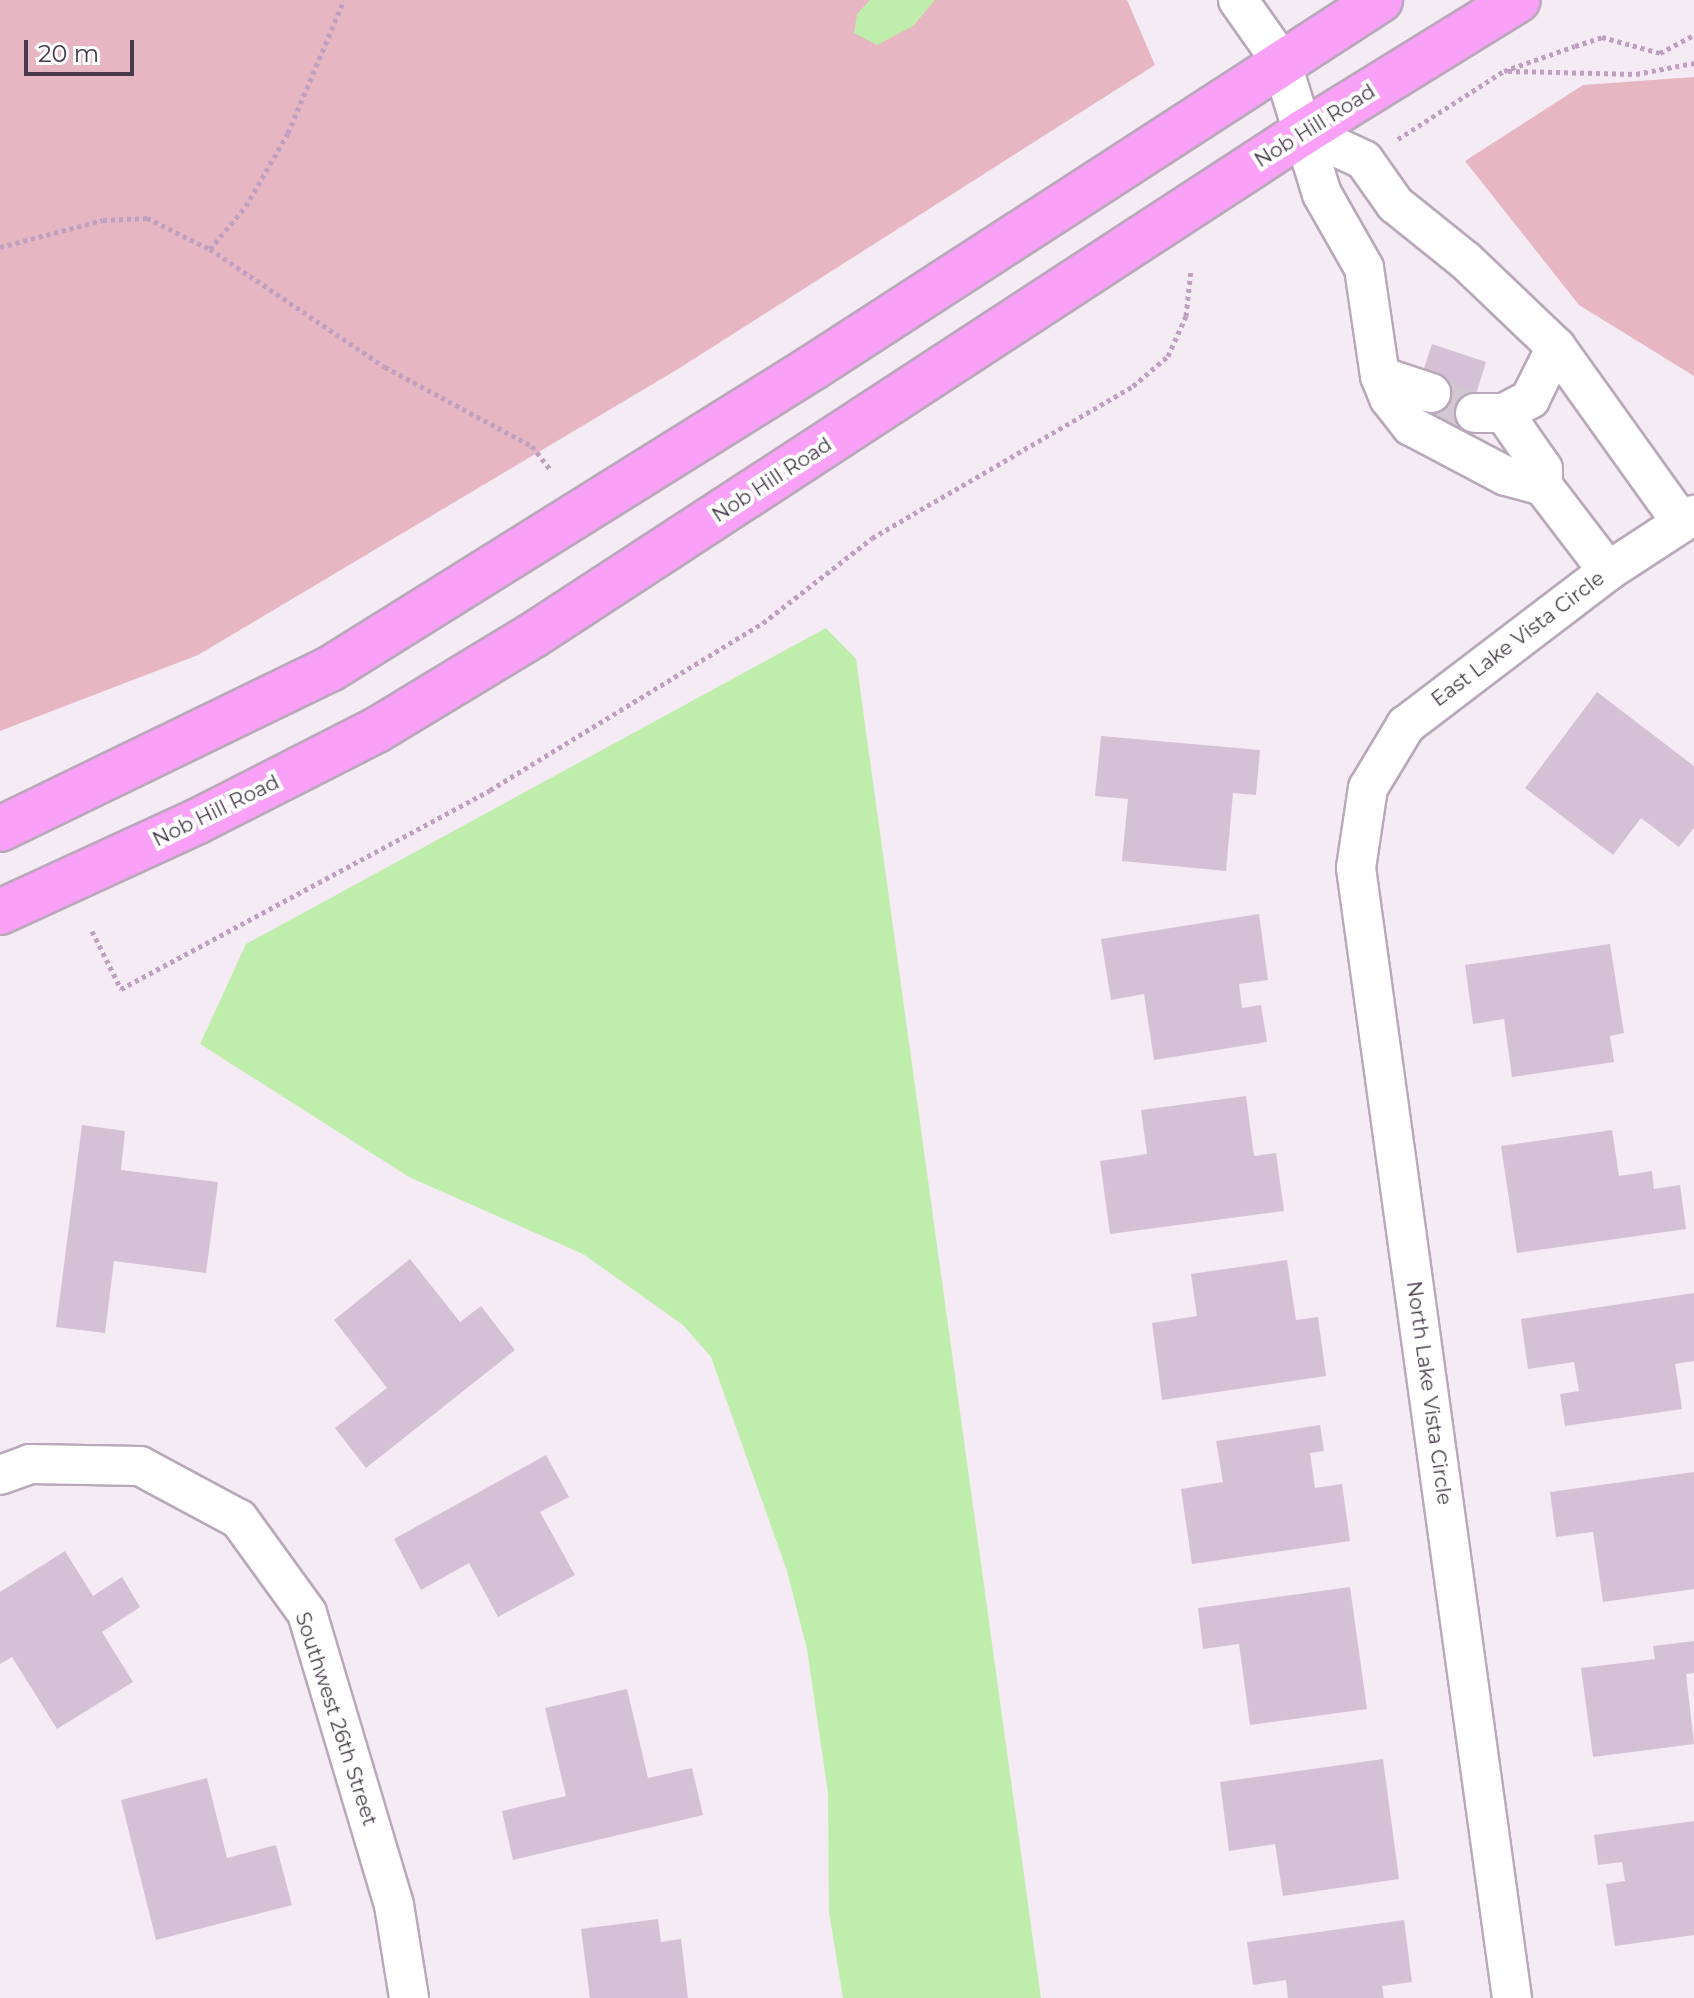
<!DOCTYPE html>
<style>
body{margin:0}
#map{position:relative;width:1694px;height:1998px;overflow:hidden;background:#f5ebf5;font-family:Montserrat,sans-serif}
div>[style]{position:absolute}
.green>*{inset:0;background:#e6b7c3}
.water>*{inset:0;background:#bfedac}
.building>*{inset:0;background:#d4c1d6}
.minor-tunnel>*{height:38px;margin-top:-19px;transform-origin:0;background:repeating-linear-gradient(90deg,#d2c7d3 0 38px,transparent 0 57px)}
.path>*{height:5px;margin-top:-2.5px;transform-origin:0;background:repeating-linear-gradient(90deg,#bfa0c1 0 4px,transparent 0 8px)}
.roads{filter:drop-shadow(2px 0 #b9a8ba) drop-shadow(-2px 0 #b9a8ba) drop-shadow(0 2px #b9a8ba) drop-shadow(0 -2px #b9a8ba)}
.minor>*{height:38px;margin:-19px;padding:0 19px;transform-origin:19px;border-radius:19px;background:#fff}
.major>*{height:44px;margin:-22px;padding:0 22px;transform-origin:22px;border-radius:22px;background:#f8a1f7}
span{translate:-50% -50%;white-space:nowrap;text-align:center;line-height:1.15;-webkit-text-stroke:8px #fff;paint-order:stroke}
.street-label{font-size:20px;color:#473949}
.scale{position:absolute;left:24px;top:40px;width:110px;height:36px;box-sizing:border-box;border:4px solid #473949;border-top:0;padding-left:10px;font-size:24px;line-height:28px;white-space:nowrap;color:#473949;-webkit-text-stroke:6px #fff;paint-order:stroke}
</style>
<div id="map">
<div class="green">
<div style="clip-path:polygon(0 0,1127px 0,1155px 65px,678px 369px,198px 655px,0 731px)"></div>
<div style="clip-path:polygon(1694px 77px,1694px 376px,1579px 305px,1465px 161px,1583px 85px)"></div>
</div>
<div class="water">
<div style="clip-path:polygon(870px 0,935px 0,913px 26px,877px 45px,854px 33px,857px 14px)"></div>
<div style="clip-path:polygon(826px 628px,856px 659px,1041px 1998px,843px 1998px,829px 1912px,828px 1793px,807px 1649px,787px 1571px,711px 1357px,683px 1325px,583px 1254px,409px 1177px,200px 1044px,246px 944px)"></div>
</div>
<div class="building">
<div style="clip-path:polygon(1432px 344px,1486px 362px,1467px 423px,1412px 405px)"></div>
<div style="clip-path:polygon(1597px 692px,1694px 766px,1694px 828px,1679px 847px,1641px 818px,1613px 855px,1525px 788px)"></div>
<div style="clip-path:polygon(1101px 736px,1260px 750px,1256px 795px,1233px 793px,1226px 871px,1122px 861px,1128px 799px,1095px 796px)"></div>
<div style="clip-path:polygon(1259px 914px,1268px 980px,1239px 984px,1242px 1008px,1261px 1005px,1267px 1042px,1154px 1060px,1144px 994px,1111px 1000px,1101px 939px)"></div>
<div style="clip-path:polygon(1610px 944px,1624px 1033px,1610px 1036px,1614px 1062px,1512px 1077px,1504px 1019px,1473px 1024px,1465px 965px)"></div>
<div style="clip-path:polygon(1246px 1096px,1254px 1156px,1276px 1153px,1284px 1211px,1110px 1234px,1100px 1161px,1147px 1154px,1141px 1110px)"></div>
<div style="clip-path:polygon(82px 1125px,125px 1131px,121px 1170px,218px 1182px,206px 1273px,114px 1261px,105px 1333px,56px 1327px)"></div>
<div style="clip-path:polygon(1612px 1130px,1619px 1176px,1652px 1171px,1654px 1189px,1680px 1185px,1686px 1229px,1517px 1253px,1501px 1146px)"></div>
<div style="clip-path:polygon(410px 1259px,460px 1322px,481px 1306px,515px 1350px,366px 1468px,335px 1428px,387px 1388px,334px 1320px)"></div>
<div style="clip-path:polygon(1287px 1260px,1296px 1320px,1318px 1317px,1326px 1376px,1162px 1400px,1152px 1323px,1197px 1316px,1191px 1274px)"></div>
<div style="clip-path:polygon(1694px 1293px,1694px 1361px,1675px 1364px,1682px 1409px,1565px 1426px,1560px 1394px,1579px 1391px,1574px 1362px,1528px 1369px,1521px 1319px)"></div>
<div style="clip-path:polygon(1320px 1425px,1324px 1451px,1310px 1453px,1315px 1488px,1342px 1484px,1350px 1541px,1192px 1564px,1181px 1489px,1223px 1482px,1216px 1441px)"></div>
<div style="clip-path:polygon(546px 1455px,569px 1497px,540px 1512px,575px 1575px,498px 1617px,469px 1563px,421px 1590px,394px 1539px)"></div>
<div style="clip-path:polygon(1694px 1472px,1694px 1589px,1603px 1602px,1593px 1532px,1556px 1537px,1550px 1492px)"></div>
<div style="clip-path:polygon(65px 1551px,93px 1596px,122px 1577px,140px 1607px,102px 1632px,133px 1682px,57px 1729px,12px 1657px,0 1664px,0 1592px)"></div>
<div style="clip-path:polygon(1350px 1587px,1367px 1709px,1250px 1725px,1239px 1644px,1203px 1649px,1198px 1608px)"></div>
<div style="clip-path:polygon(1694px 1641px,1694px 1673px,1686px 1674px,1694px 1744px,1593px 1757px,1581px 1668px,1655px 1659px,1653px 1646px)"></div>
<div style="clip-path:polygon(627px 1689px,648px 1778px,692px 1768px,703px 1815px,513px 1860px,502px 1811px,566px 1796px,545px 1708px)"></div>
<div style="clip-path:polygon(1383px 1759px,1399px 1879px,1283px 1896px,1275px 1844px,1229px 1851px,1220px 1782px)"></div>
<div style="clip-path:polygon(207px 1778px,227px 1858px,276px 1845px,292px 1905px,156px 1940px,121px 1800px)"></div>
<div style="clip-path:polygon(1694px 1821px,1694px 1935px,1615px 1946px,1606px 1884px,1625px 1881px,1622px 1862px,1598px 1865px,1594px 1835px)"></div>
<div style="clip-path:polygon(658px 1919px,661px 1942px,681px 1939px,688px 1998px,590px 1998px,581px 1929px)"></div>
<div style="clip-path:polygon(1404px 1920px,1412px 1982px,1382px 1986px,1384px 1998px,1288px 1998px,1286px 1980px,1253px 1985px,1247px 1942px)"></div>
</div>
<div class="minor-tunnel">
<div style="left:1431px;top:393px;width:48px;rotate:24.4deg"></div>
</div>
<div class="path">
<div style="left:1508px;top:71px;width:128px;rotate:1.3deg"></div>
<div style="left:1636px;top:74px;width:59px;rotate:-10.7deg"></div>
<div style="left:1398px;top:139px;width:126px;rotate:-32.7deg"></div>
<div style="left:1504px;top:71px;width:75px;rotate:-19.4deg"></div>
<div style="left:1575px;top:46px;width:28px;rotate:-18deg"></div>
<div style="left:1602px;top:37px;width:60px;rotate:15.4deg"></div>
<div style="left:1660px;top:53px;width:38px;rotate:-28deg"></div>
<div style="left:0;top:247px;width:106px;rotate:-14.7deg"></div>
<div style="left:103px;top:220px;width:44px;rotate:-2.6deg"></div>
<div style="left:147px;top:218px;width:70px;rotate:26.2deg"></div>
<div style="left:210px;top:249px;width:211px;rotate:34deg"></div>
<div style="left:385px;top:367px;width:167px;rotate:28.3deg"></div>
<div style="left:532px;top:446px;width:29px;rotate:52deg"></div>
<div style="left:210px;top:249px;width:56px;rotate:-50.1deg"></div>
<div style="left:246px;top:206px;width:84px;rotate:-60.1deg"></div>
<div style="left:288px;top:133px;width:144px;rotate:-67.2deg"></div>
<div style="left:92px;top:931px;width:65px;rotate:63.4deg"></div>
<div style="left:121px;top:989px;width:419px;rotate:-28.3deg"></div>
<div style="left:490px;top:790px;width:320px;rotate:-31.5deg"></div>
<div style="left:763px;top:623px;width:138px;rotate:-37.9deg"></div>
<div style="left:872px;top:538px;width:302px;rotate:-30.2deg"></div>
<div style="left:1133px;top:386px;width:46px;rotate:-40.6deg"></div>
<div style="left:1168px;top:356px;width:44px;rotate:-65.8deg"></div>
<div style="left:1186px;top:316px;width:47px;rotate:-83.9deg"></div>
</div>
<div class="roads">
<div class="minor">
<div style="left:1238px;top:0;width:75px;rotate:54.8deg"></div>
<div style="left:1281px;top:61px;width:139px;rotate:72.9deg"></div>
<div style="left:1322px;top:194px;width:85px;rotate:60.4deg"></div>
<div style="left:1364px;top:268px;width:109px;rotate:81.6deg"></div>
<div style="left:1380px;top:376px;width:24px;rotate:68deg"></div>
<div style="left:1389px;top:398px;width:36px;rotate:52deg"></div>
<div style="left:1411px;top:426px;width:107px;rotate:27.8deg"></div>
<div style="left:1506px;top:476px;width:38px;rotate:15deg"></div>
<div style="left:1543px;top:486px;width:107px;rotate:52.6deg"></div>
<div style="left:1304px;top:132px;width:66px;rotate:25deg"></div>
<div style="left:1364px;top:160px;width:54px;rotate:54.8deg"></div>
<div style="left:1395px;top:204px;width:91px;rotate:38.8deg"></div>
<div style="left:1466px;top:261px;width:124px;rotate:43.7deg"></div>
<div style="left:1556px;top:347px;width:216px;rotate:54.4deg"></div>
<div style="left:1380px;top:376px;width:54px;rotate:18.4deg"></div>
<div style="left:1475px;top:413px;width:29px"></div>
<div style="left:1504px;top:413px;width:30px;rotate:-28deg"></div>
<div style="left:1530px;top:399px;width:58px;rotate:-63.4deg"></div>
<div style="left:1504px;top:413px;width:68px;rotate:55.1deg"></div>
<div style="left:1543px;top:469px;width:17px;rotate:90deg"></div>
<div style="left:0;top:1475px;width:32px;rotate:-20deg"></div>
<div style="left:30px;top:1464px;width:110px;rotate:1deg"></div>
<div style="left:140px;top:1466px;width:112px;rotate:28.2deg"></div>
<div style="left:239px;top:1519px;width:116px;rotate:54.1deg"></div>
<div style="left:307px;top:1613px;width:305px;rotate:73.4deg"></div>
<div style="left:394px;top:1905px;width:94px;rotate:80.8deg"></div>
<div style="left:1512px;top:1998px;width:1141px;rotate:-97.86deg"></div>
<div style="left:1356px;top:868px;width:81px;rotate:-81.5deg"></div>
<div style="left:1368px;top:788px;width:74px;rotate:-58.9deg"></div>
<div style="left:1406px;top:725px;width:254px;rotate:-37.3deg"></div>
<div style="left:1608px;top:571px;width:103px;rotate:-33.1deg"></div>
</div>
<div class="major">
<div style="left:0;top:829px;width:367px;rotate:-25.9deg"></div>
<div style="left:330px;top:669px;width:568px;rotate:-31.98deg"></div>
<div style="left:812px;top:368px;width:677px;rotate:-32.94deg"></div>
<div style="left:0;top:912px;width:218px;rotate:-24.7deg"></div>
<div style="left:198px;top:821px;width:199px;rotate:-27deg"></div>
<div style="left:375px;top:731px;width:184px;rotate:-31.2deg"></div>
<div style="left:532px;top:636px;width:922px;rotate:-33.14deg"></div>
<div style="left:1304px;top:132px;width:251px;rotate:-31.7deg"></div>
</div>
</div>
<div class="street-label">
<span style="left:1315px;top:126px;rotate:-32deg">Nob Hill Road</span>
<span style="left:772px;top:480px;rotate:-33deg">Nob Hill Road</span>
<span style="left:1518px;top:639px;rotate:-37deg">East Lake Vista Circle</span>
<span style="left:216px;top:811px;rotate:-26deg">Nob Hill Road</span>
<span style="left:1429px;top:1393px;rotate:82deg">North Lake Vista Circle</span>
<span style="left:336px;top:1719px;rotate:72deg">Southwest 26th Street</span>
</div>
<div class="scale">20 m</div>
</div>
